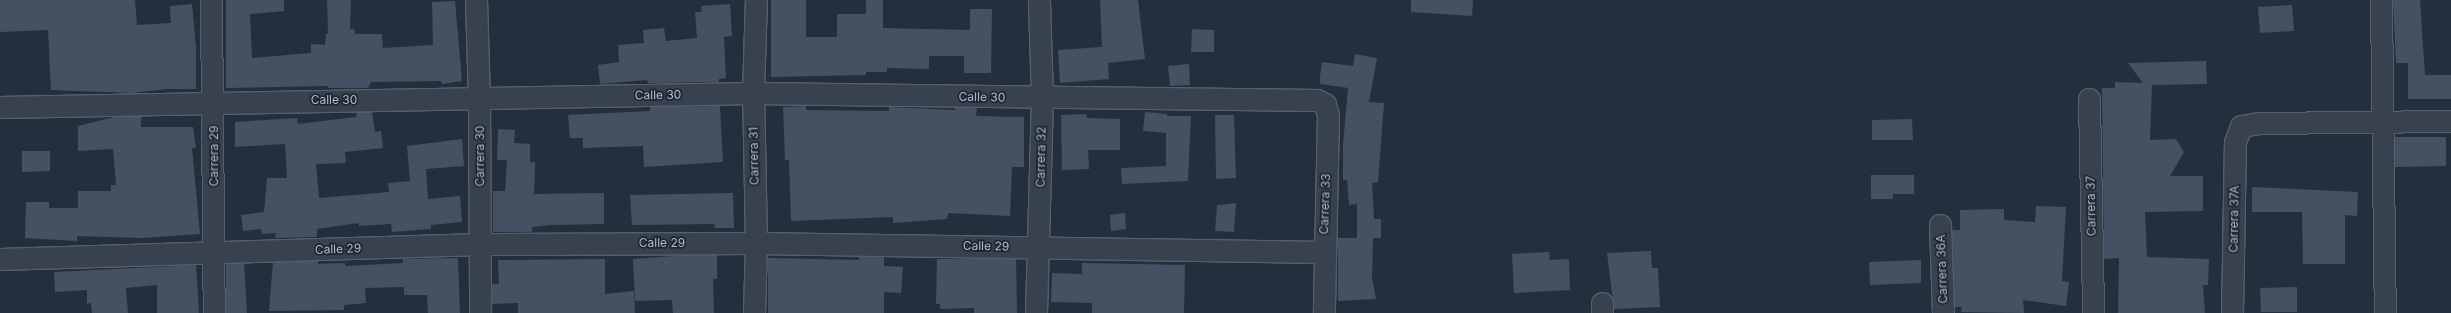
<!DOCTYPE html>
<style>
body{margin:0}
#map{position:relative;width:2451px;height:313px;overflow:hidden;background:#242f3e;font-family:Inter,sans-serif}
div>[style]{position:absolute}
.building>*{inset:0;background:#455162}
.roads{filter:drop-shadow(1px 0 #565f6c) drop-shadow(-1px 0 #565f6c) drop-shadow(0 1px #565f6c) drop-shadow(0 -1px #565f6c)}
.minor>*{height:21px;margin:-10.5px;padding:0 10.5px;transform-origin:10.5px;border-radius:10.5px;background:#38414e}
span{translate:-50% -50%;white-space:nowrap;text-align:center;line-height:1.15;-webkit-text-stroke:3.5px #1d2633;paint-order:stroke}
.street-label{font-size:12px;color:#b4bcc9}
</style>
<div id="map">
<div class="building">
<div style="clip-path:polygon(0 0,135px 0,137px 25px,171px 23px,170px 6px,192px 4px,196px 48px,196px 89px,166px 89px,132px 93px,51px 90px,48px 30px,0 32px)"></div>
<div style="clip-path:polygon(226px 0,284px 0,284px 11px,250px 14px,252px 58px,311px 53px,311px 44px,325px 45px,326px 34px,328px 33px,327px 0,351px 0,350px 29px,354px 29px,355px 34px,382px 34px,383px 48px,433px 45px,432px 2px,455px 1px,462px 81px,442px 84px,441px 81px,371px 82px,368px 88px,328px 88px,328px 86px,226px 88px)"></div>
<div style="clip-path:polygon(771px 0,806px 0,806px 37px,837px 37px,837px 14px,866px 14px,866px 0,883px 0,883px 28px,970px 30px,970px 9px,992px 9px,991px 73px,964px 73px,964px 56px,929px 56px,929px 69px,887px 68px,887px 72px,866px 72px,866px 75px,771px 77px)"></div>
<div style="clip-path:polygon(1100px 0,1138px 0,1145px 59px,1108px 63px,1109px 79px,1060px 83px,1058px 50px,1102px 47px)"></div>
<div style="clip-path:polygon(1411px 0,1473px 0,1472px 16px,1411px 12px)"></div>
<div style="clip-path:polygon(2393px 0,2420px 0,2425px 75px,2451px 75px,2451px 99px,2408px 99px,2408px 63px,2396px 63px)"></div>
<div style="clip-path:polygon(730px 4px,732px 36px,724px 37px,726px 78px,719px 79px,719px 82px,648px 83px,647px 80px,600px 84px,598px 65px,619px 62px,618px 45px,644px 43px,643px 30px,664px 28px,666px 41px,697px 38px,695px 12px,702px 12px,701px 6px)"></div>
<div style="clip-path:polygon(2292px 5px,2294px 31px,2260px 33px,2258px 7px)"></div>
<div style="clip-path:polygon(1192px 29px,1214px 30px,1214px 52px,1191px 52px)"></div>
<div style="clip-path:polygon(1355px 54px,1377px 58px,1369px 102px,1384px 103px,1378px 182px,1372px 183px,1374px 219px,1381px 219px,1381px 238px,1373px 238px,1372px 278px,1376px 299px,1338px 301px,1338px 238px,1357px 238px,1357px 204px,1349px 205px,1347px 180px,1343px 180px,1343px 145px,1348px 88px,1320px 84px,1320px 76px,1322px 62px,1353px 66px)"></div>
<div style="clip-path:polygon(2206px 61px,2207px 84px,2152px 85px,2150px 140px,2176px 139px,2184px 152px,2170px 176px,2203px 176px,2203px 211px,2145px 212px,2147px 257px,2209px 259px,2208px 285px,2203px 285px,2205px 313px,2118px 313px,2119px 258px,2104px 259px,2102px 88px,2115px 88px,2115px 82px,2143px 83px,2128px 63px)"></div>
<div style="clip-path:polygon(1189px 64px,1190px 85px,1170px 86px,1168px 66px)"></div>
<div style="clip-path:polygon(720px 106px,723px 162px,644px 167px,643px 146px,583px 148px,583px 138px,570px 138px,568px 115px,650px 111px,650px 107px)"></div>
<div style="clip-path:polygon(806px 106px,806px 110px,889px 111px,889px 107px,955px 110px,955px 108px,977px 108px,976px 116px,1024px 117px,1024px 167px,1012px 167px,1010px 216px,948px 213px,947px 219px,893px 223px,893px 217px,791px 221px,789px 160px,785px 160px,783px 107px)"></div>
<div style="clip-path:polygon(357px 112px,372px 112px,375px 132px,381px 131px,383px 148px,345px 152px,346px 163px,316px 164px,319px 198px,389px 192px,388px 183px,410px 181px,407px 146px,462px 139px,464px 166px,426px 169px,428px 199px,460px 196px,462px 222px,431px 225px,431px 229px,392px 232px,391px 224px,359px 226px,359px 223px,317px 229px,317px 237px,275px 238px,276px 233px,262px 234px,261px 229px,243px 231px,241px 215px,264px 212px,267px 178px,287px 178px,285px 144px,235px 147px,235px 122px,297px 118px,298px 124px,356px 117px)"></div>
<div style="clip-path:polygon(1145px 112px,1167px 114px,1167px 116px,1191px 116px,1188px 181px,1122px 184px,1121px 168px,1166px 166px,1166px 133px,1143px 131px)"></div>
<div style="clip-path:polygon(1086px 114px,1087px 118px,1120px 119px,1120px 150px,1088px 150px,1089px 169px,1062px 170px,1061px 115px)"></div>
<div style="clip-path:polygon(1215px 115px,1234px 115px,1236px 178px,1216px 179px)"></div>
<div style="clip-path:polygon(141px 116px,141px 127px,193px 127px,196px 148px,192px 148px,200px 234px,142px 238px,77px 236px,77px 241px,25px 238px,26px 202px,49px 202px,49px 208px,78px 208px,78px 191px,111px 191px,111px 185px,116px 185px,113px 149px,78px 151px,78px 126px,114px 117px)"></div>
<div style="clip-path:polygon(1912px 119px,1913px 140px,1872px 140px,1872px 120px)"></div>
<div style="clip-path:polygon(498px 129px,515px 130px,514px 143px,530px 144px,530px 162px,535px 162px,535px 170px,534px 194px,604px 193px,604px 224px,551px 225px,532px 227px,532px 232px,493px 232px,493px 191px,505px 191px,507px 160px,497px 160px)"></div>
<div style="clip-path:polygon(2395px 137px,2446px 137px,2446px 166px,2395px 167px)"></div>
<div style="clip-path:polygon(22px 151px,50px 151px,50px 171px,22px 172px)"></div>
<div style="clip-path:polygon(1871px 175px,1914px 175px,1914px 194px,1893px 194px,1893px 199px,1871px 199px)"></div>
<div style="clip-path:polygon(2252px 187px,2358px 192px,2357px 216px,2345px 215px,2345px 264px,2303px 264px,2302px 212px,2252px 212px)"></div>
<div style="clip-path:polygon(733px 193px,734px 228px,715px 228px,714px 224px,632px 225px,630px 195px)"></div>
<div style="clip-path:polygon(1236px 203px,1234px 232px,1215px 231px,1217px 205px)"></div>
<div style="clip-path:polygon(2036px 206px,2066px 207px,2062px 281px,2069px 282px,2066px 306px,2023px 300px,2024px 313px,1961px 312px,1962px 307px,1955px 307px,1953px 248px,1953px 230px,1960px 230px,1960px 210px,2004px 209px,2004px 220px,2035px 222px)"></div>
<div style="clip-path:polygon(1125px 213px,1126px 229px,1111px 231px,1110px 215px)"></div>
<div style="clip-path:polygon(1651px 251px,1652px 268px,1658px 268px,1660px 307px,1614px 309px,1607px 253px)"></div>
<div style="clip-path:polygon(1549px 252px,1550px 260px,1569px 259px,1570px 290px,1514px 293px,1512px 254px)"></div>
<div style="clip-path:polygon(688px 255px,717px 255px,717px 279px,713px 279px,714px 313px,673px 313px,672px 300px,635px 301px,633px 259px)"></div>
<div style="clip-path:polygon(859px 257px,884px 257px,884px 266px,903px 267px,901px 293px,884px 292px,884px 313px,768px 313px,768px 258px,859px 260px)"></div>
<div style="clip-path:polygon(458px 258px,460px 313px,428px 313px,427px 295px,404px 295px,404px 287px,365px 288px,366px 303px,344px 305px,344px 310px,269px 311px,273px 262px,318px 261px,318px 264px,345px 263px,345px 266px,403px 263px,403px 259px)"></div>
<div style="clip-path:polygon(605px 259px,605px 294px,634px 291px,635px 313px,518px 313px,518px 303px,492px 304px,492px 284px,499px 284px,498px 260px)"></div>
<div style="clip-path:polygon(937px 259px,1016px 259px,1017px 313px,974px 313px,974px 308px,940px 309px,940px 304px,936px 304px)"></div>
<div style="clip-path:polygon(1921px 260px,1921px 283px,1870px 285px,1869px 262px)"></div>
<div style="clip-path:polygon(244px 263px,247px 313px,226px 313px,226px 264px)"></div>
<div style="clip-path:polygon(1082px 263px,1185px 265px,1184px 313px,1092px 313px,1092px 303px,1051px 302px,1052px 273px,1082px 274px)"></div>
<div style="clip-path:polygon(196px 265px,199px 313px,157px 313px,157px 285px,126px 288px,128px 313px,92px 313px,91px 303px,87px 304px,87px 290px,55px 292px,54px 272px)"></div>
<div style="clip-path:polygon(2297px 287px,2297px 312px,2261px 312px,2260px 288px)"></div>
</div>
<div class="roads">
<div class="minor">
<div style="left:211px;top:0;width:313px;rotate:89.5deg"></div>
<div style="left:476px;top:0;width:99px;rotate:88.3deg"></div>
<div style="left:479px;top:99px;width:214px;rotate:89.7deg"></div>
<div style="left:2381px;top:0;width:313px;rotate:89.3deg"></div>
<div style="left:2089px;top:99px;width:214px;rotate:88.9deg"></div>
<div style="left:0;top:107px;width:753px;rotate:-1.07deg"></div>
<div style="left:753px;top:93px;width:564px;rotate:0.71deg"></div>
<div style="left:1317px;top:100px;width:9px;rotate:27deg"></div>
<div style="left:1325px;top:104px;width:11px;rotate:75deg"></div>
<div style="left:1328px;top:115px;width:198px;rotate:91.2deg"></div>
<div style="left:1940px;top:225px;width:88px;rotate:88deg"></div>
<div style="left:0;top:259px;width:480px;rotate:-1.8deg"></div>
<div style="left:480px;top:244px;width:276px;rotate:-0.2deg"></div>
<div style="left:756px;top:243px;width:568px;rotate:0.91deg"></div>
<div style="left:754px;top:313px;width:70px;rotate:-88.4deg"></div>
<div style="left:756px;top:243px;width:150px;rotate:-91.1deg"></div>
<div style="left:753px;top:93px;width:93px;rotate:-88.2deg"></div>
<div style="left:1036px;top:313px;width:215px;rotate:-88.4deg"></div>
<div style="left:1042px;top:98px;width:98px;rotate:-91.8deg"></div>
<div style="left:1602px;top:313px;width:10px;rotate:-90deg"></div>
<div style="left:2232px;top:313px;width:171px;rotate:-89deg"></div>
<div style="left:2235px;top:142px;width:17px;rotate:-69deg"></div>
<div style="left:2241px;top:126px;width:18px;rotate:-9deg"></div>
<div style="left:2259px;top:123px;width:192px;rotate:-0.6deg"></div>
</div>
</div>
<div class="street-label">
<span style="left:658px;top:95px;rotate:-1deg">Calle 30</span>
<span style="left:982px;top:97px;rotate:1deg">Calle 30</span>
<span style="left:334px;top:100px">Calle 30</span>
<span style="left:214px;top:156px;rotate:-90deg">Carrera 29</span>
<span style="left:480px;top:156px;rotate:-90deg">Carrera 30</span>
<span style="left:754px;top:156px;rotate:-91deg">Carrera 31</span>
<span style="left:1041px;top:157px;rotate:-89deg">Carrera 32</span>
<span style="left:1325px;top:204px;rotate:-88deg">Carrera 33</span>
<span style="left:2091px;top:206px;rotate:-91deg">Carrera 37</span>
<span style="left:2234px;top:219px;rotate:-89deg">Carrera 37A</span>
<span style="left:662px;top:243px">Calle 29</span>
<span style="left:986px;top:246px;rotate:1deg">Calle 29</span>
<span style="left:338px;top:249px;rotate:-2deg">Calle 29</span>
<span style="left:1942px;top:269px;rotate:-92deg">Carrera 36A</span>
</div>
</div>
